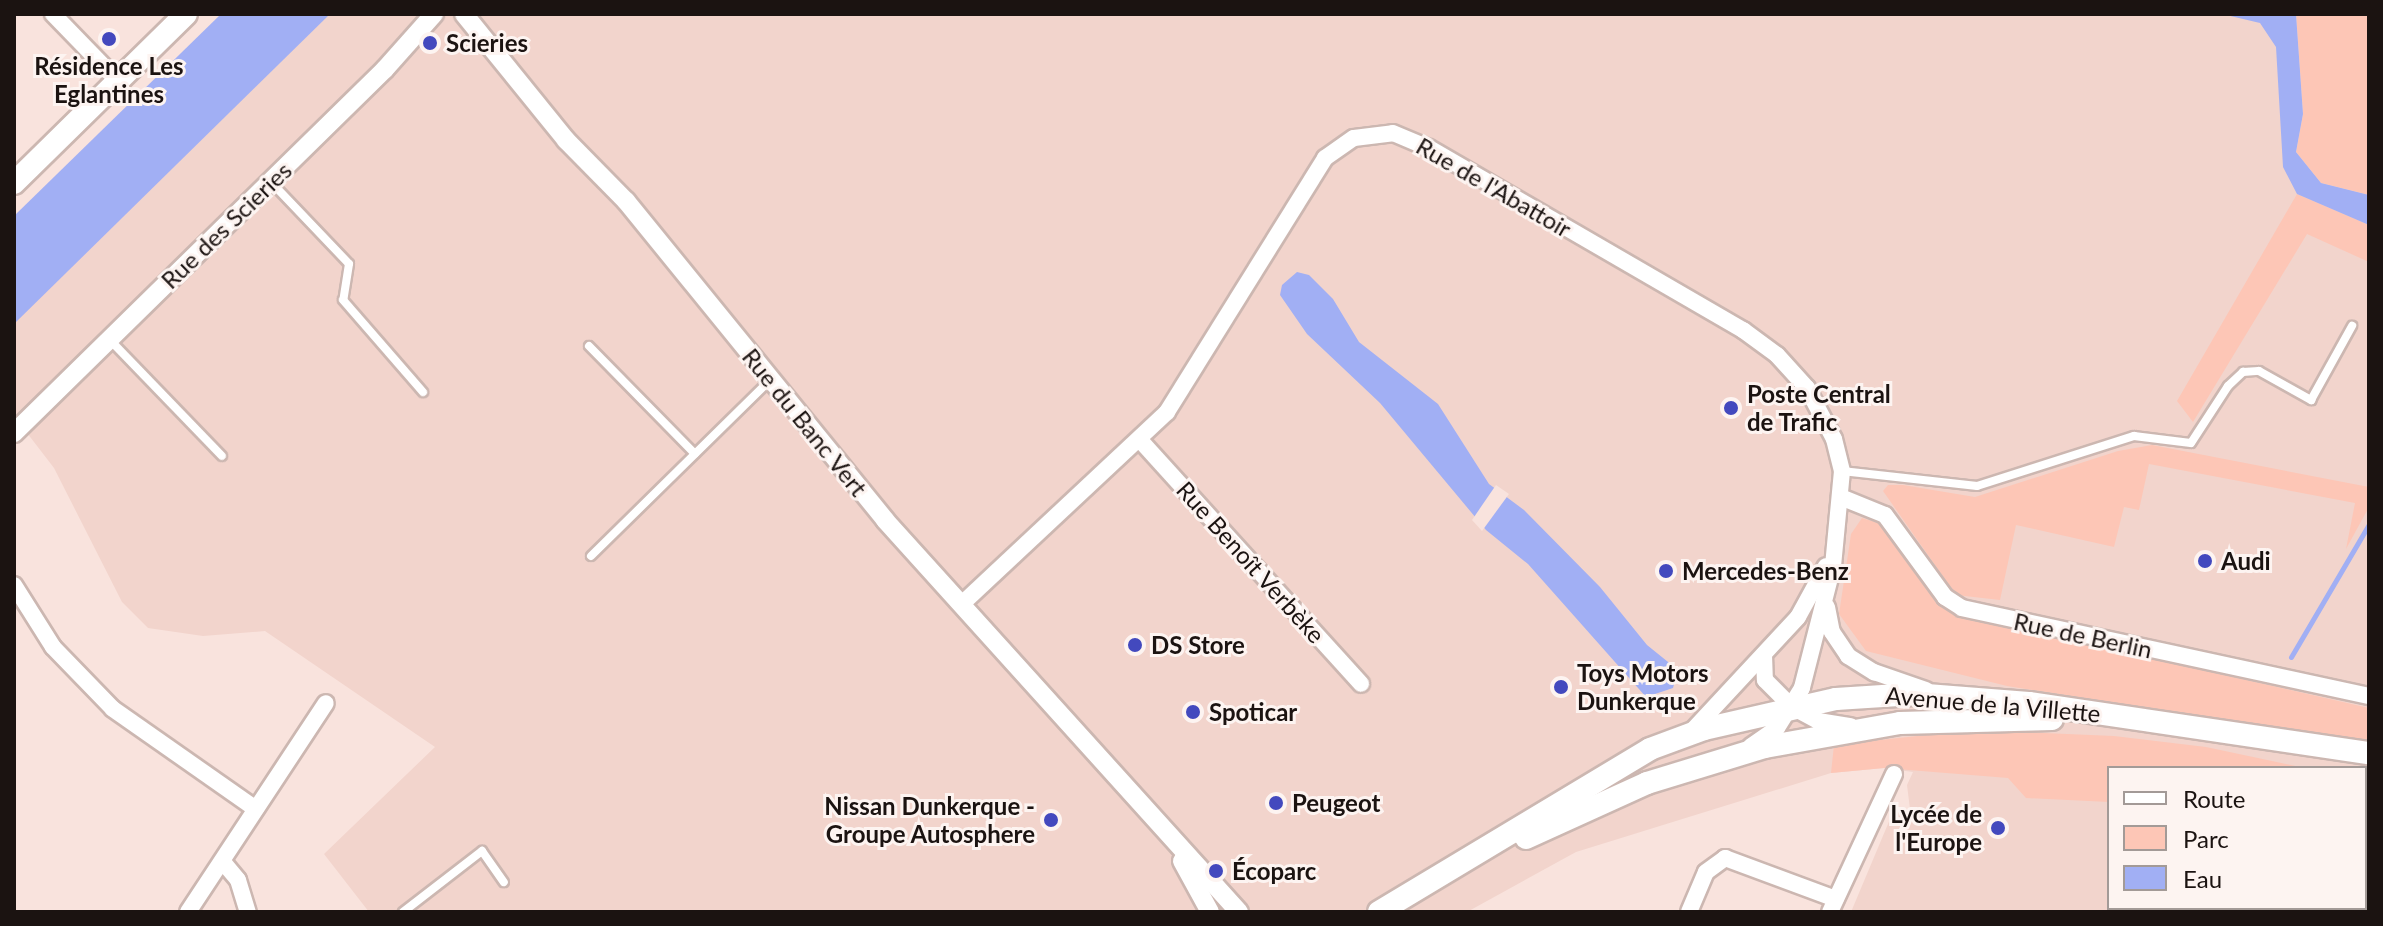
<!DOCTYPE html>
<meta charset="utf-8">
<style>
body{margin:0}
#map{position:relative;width:2383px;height:926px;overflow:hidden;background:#f9e3dd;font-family:Lato,sans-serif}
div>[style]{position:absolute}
.built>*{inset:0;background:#f2d4cc}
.green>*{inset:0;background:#fdc6b6}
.water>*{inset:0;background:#a1aff4}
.pier>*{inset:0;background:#f9e3dd}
.stream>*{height:5px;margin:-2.5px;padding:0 2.5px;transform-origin:2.5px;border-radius:2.5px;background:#a1aff4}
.roads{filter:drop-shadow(2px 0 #ccb7b1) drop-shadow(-2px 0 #ccb7b1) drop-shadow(0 2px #ccb7b1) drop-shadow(0 -2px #ccb7b1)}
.service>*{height:8px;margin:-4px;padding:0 4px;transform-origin:4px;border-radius:4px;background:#fff}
.minor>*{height:16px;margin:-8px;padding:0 8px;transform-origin:8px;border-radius:8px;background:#fff}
.tertiary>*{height:18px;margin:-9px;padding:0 9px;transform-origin:9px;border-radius:9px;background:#fff}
.secondary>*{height:22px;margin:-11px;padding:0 11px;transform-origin:11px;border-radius:11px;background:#fff}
.dots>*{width:22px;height:22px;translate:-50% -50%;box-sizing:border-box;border:4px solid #fdf4f1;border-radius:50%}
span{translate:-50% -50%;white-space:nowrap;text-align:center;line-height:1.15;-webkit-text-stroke:6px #fdf4f1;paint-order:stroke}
.poi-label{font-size:24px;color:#1b1311;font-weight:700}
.left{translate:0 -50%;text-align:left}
.right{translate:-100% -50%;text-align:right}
.street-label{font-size:24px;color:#1b1311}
.frame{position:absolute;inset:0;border:16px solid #1b1311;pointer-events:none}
.legend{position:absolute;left:2107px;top:766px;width:260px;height:144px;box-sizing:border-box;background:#fdf4f1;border:2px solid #a39a97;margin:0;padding:10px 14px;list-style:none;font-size:24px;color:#1b1311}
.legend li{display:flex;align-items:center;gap:16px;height:40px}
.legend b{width:40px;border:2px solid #a39a97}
</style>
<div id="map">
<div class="built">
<div style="clip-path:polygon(evenodd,297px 14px,2296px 14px,2303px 114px,2296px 152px,2321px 183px,2369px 195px,2369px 912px,1851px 912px,1893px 812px,1910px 809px,1907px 785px,1913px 772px,1884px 768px,1831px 773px,1576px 852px,1467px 912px,369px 912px,324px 854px,435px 747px,265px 631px,203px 636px,148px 628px,122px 602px,54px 468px,14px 416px,14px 301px,297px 14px,2109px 768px,2365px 768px,2365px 908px,2109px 908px,2109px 768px)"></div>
</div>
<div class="green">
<div style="clip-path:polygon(2296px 14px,2369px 14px,2369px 195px,2321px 183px,2296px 152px,2303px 114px)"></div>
<div style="clip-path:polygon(2297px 194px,2369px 225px,2369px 262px,2307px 234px,2193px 422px,2177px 401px)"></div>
<div style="clip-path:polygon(2152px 445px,2369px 487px,2369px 507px,2346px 549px,2355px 503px,2149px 464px,2139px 510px,2124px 507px,2114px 547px,2016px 525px,2000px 600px,1956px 595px,1883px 491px,1888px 485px,1903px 485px,1975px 497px,2118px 451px)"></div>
<div style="clip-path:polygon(1862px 518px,1882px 524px,1942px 607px,1956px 614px,2369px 708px,2369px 742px,2007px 686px,1866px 651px,1839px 614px,1851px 534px)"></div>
<div style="clip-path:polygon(1973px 730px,2114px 736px,2206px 747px,2305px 768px,2109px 768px,2109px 802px,2026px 798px,2008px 778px,1884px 768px,1831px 773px,1834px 745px)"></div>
</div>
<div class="water">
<div style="clip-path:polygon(221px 14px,330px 14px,14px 324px,14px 216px)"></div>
<div style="clip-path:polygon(2222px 14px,2296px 14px,2303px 114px,2296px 152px,2321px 183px,2369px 195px,2369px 225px,2297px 194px,2283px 167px,2276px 47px,2260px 23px)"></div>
<div style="clip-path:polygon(1297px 272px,1309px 275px,1333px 299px,1359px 342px,1438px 404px,1489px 484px,1524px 510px,1600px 587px,1647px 645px,1678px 670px,1673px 688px,1646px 697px,1528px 564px,1486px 530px,1380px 403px,1307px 334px,1280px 295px,1282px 285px)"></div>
</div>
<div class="pier">
<div style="clip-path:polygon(1496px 485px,1509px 494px,1482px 531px,1472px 520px)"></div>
</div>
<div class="stream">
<div style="left:2291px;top:657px;width:154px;rotate:-59.6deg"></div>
</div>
<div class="roads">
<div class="service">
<div style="left:271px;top:182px;width:113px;rotate:46.4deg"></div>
<div style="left:349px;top:264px;width:36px;rotate:99deg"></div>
<div style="left:343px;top:300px;width:122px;rotate:49deg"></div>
<div style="left:110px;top:340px;width:161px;rotate:46deg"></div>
<div style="left:589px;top:346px;width:151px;rotate:45.5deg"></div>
<div style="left:1842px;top:471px;width:136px;rotate:6.3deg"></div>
<div style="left:1977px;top:486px;width:165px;rotate:-17.7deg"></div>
<div style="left:2134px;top:436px;width:57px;rotate:7deg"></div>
<div style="left:2191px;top:443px;width:68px;rotate:-57deg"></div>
<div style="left:2228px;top:386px;width:21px;rotate:-43deg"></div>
<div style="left:2243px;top:372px;width:16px;rotate:-4deg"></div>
<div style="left:2259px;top:371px;width:60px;rotate:29.1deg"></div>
<div style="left:2311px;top:400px;width:85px;rotate:-61deg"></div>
<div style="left:591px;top:556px;width:251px;rotate:-44.5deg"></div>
<div style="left:403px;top:912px;width:100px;rotate:-37.7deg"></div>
<div style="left:482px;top:851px;width:38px;rotate:55deg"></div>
</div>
<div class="minor">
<div style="left:53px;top:14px;width:93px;rotate:45.9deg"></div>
<div style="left:1140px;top:440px;width:329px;rotate:47.8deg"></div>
<div style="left:1843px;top:498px;width:45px;rotate:22deg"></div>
<div style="left:1885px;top:515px;width:102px;rotate:53.8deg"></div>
<div style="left:1945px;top:597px;width:20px;rotate:33deg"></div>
<div style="left:1962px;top:608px;width:416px;rotate:12.2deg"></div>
<div style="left:14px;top:585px;width:73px;rotate:57.8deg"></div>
<div style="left:53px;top:647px;width:86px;rotate:45.9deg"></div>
<div style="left:113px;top:709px;width:174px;rotate:35deg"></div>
<div style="left:963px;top:603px;width:279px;rotate:-43.1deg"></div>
<div style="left:1167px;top:412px;width:299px;rotate:-58.1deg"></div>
<div style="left:1325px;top:158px;width:35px;rotate:-35deg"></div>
<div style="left:1354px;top:138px;width:39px;rotate:-7deg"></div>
<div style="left:1393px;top:133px;width:39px;rotate:23deg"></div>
<div style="left:1429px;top:148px;width:363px;rotate:30.1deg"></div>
<div style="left:1743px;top:330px;width:42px;rotate:36.3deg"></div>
<div style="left:1777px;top:355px;width:45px;rotate:47.7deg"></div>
<div style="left:1807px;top:388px;width:58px;rotate:62.1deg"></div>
<div style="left:1834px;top:439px;width:33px;rotate:76deg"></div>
<div style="left:1842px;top:471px;width:95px;rotate:95.4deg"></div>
<div style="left:1833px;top:566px;width:126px;rotate:104.3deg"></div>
<div style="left:1802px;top:688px;width:47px;rotate:122deg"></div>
<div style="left:1777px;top:728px;width:32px;rotate:145deg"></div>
<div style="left:1827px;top:607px;width:25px;rotate:79deg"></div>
<div style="left:1832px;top:632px;width:29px;rotate:56deg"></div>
<div style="left:1848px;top:656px;width:31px;rotate:32deg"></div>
<div style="left:1874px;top:672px;width:55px;rotate:19.1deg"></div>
<div style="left:1764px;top:655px;width:25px;rotate:88deg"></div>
<div style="left:1765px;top:680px;width:38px;rotate:45deg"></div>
<div style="left:1792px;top:707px;width:30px;rotate:28deg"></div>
<div style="left:1818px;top:721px;width:33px;rotate:9deg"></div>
<div style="left:1693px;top:730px;width:154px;rotate:-47.1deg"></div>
<div style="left:1798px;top:617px;width:58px;rotate:-61.2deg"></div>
<div style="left:223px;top:862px;width:23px;rotate:50deg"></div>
<div style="left:238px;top:880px;width:34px;rotate:73deg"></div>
<div style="left:188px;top:912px;width:250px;rotate:-56.6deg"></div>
<div style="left:1689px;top:912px;width:43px;rotate:-67deg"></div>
<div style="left:1706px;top:872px;width:24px;rotate:-36deg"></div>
<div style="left:1725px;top:858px;width:118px;rotate:20.3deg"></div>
<div style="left:1830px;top:912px;width:152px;rotate:-65.1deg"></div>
</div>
<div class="tertiary">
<div style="left:464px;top:14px;width:162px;rotate:51deg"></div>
<div style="left:566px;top:140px;width:86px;rotate:45.5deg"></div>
<div style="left:626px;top:201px;width:411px;rotate:50.9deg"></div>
<div style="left:885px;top:520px;width:528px;rotate:47.92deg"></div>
<div style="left:14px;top:433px;width:520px;rotate:-44.45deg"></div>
<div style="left:385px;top:69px;width:74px;rotate:-48.3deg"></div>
<div style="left:1182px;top:861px;width:58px;rotate:61.2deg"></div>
</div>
<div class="secondary">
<div style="left:14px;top:183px;width:241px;rotate:-44.5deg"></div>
<div style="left:1526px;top:838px;width:133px;rotate:-24.4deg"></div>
<div style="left:1647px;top:783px;width:123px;rotate:-17deg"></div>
<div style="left:1765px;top:747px;width:137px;rotate:-10.1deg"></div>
<div style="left:1900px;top:723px;width:152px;rotate:-1.5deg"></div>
<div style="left:1379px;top:912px;width:316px;rotate:-31deg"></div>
<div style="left:1650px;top:749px;width:58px;rotate:-20.3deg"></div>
<div style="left:1704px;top:729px;width:135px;rotate:-12.8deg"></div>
<div style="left:1836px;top:699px;width:78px;rotate:-3.7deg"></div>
<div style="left:1914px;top:694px;width:115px;rotate:4.5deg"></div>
<div style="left:2029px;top:703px;width:344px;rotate:8.4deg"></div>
</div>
</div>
<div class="dots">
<div style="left:109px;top:39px;background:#4349be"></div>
<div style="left:430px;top:43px;background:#4349be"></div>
<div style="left:1731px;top:408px;background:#4349be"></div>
<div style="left:2205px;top:561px;background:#4349be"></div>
<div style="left:1666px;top:571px;background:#4349be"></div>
<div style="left:1135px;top:645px;background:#4349be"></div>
<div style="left:1561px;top:687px;background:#4349be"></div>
<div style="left:1193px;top:712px;background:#4349be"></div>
<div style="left:1276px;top:803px;background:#4349be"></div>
<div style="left:1051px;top:820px;background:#4349be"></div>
<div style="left:1998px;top:828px;background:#4349be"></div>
<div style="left:1216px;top:871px;background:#4349be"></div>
</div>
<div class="poi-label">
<span class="left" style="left:446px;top:43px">Scieries</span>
<span style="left:109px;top:80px">Résidence Les<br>Eglantines</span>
<span class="left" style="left:1747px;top:408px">Poste Central<br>de Trafic</span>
<span class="left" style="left:2221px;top:561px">Audi</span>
<span class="left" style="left:1682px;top:571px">Mercedes-Benz</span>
<span class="left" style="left:1151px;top:645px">DS Store</span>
<span class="left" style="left:1577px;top:687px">Toys Motors<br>Dunkerque</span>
<span class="left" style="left:1209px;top:712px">Spoticar</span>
<span class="left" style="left:1292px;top:803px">Peugeot</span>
<span class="right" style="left:1035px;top:820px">Nissan Dunkerque -<br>Groupe Autosphere</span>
<span class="right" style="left:1982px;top:828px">Lycée de<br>l'Europe</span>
<span class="left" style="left:1232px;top:871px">Écoparc</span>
</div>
<div class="street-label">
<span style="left:1494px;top:187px;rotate:30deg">Rue de l'Abattoir</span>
<span style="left:226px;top:225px;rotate:-44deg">Rue des Scieries</span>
<span style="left:805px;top:422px;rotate:51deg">Rue du Banc Vert</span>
<span style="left:1251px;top:562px;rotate:48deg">Rue Benoît Verbèke</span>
<span style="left:2083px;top:635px;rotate:12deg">Rue de Berlin</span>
<span style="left:1993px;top:704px;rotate:5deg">Avenue de la Villette</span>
</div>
<div class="frame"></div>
<ul class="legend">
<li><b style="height:10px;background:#fff"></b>Route</li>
<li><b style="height:22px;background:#fdc6b6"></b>Parc</li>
<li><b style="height:22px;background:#a1aff4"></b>Eau</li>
</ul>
</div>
